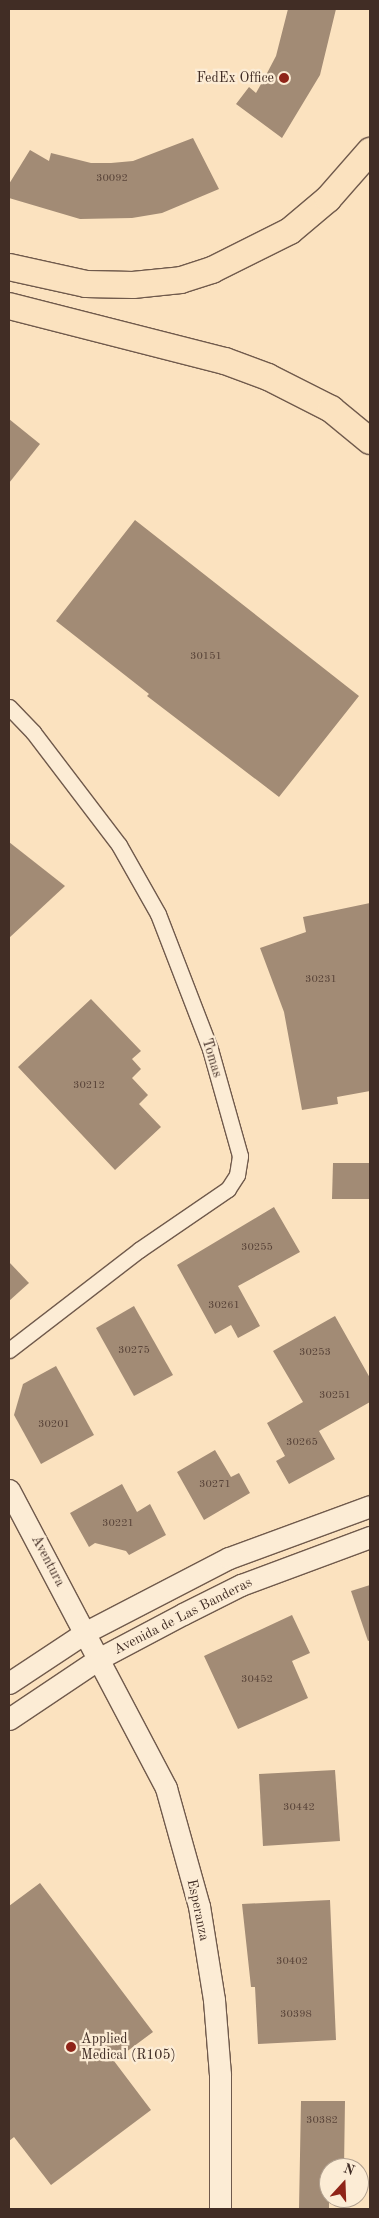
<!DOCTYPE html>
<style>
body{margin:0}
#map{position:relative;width:379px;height:2218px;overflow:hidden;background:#fbe2bf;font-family:"Old Standard TT",serif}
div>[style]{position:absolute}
.building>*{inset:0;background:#a28b75}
.roads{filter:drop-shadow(1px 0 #705a4c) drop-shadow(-1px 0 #705a4c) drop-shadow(0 1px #705a4c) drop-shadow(0 -1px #705a4c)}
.street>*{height:15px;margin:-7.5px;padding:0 7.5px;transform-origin:7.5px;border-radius:7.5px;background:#fcecd5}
.secondary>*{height:21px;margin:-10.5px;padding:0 10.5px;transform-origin:10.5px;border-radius:10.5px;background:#fcecd5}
.highway>*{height:26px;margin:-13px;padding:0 13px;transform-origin:13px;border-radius:13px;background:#fbe2bf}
.dots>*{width:14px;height:14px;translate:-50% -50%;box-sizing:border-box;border:2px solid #fcecd5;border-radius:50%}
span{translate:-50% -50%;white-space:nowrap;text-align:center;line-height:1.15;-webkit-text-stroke:4.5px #fcecd5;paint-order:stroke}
.number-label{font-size:11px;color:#594439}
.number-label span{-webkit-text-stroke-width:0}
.poi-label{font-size:14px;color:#412d25}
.right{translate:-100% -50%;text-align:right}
.left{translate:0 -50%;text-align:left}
.street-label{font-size:14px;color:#412d25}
.frame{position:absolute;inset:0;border:10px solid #412d25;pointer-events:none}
.north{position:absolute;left:319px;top:2158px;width:50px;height:50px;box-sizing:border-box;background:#fcecd5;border:1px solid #b1a08f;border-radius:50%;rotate:20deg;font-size:14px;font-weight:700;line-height:20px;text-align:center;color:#412d25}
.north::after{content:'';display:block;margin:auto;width:18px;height:22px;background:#8f2418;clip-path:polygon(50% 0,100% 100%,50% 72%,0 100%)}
</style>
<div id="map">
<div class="building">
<div style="clip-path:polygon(288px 9px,336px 9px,320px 75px,282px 138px,236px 104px,249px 87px,256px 93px,265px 77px,276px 56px)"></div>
<div style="clip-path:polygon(193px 138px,219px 189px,162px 213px,132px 218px,80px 219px,9px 198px,9px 184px,30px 150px,49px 161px,51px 153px,91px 163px,111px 163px,133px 161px)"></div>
<div style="clip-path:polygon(9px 419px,40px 444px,9px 483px)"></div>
<div style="clip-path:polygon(135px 520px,359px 696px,279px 797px,147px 696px,149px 694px,56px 621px)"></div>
<div style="clip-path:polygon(9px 842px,65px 886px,9px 938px)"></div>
<div style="clip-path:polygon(370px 903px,370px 1091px,337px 1097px,338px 1104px,302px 1110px,284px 1012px,260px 948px,306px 932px,303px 917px)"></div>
<div style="clip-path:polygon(91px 999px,141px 1051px,132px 1059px,141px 1069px,132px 1078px,148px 1095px,139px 1104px,161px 1127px,115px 1170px,18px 1067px)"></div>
<div style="clip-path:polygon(333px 1163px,370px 1163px,370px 1199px,332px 1199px)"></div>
<div style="clip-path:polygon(274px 1207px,300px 1252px,238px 1286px,260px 1326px,238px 1338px,231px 1325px,215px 1334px,177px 1265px)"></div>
<div style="clip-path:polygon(9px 1262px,29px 1283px,9px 1301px)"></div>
<div style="clip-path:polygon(134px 1306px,173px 1375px,134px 1396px,96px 1328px)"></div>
<div style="clip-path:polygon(335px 1316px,370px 1378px,370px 1402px,319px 1431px,335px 1459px,289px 1484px,276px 1461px,285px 1456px,267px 1423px,303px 1402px,273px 1351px)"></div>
<div style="clip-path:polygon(56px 1366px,94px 1435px,41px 1464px,14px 1415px,23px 1384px)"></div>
<div style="clip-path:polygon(215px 1450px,231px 1477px,239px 1473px,250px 1493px,204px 1520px,177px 1472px)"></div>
<div style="clip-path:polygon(122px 1484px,137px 1512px,150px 1504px,166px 1535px,129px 1555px,126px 1551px,95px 1543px,89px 1547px,70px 1513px)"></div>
<div style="clip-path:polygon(370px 1585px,370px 1640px,368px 1641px,351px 1591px)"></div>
<div style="clip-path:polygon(292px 1615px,310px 1653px,292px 1661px,308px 1698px,238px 1729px,204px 1656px)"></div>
<div style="clip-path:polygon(335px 1770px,340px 1841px,263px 1846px,259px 1774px)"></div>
<div style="clip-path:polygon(40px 1883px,153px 2032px,114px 2061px,151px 2110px,51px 2185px,14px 2137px,9px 2141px,9px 1906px)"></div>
<div style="clip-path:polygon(330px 1900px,336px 2040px,258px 2044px,255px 1987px,251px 1987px,242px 1904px)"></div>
<div style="clip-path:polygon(301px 2101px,345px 2101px,344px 2168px,329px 2168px,329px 2209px,299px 2209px)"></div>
</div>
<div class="roads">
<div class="street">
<div style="left:9px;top:707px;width:35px;rotate:46deg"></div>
<div style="left:33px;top:732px;width:142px;rotate:52.7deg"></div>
<div style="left:119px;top:845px;width:79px;rotate:60.5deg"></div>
<div style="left:158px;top:914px;width:145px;rotate:68.9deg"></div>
<div style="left:210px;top:1049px;width:111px;rotate:74.3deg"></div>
<div style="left:240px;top:1156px;width:19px;rotate:99deg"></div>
<div style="left:237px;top:1175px;width:17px;rotate:123deg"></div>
<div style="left:228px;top:1189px;width:108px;rotate:145.6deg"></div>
<div style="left:139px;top:1250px;width:164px;rotate:142.4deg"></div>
</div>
<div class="secondary">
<div style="left:9px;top:1490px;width:337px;rotate:62.2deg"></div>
<div style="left:166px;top:1788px;width:123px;rotate:74.4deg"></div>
<div style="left:199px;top:1906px;width:95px;rotate:80.9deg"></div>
<div style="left:214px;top:2000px;width:74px;rotate:85.4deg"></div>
<div style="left:220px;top:2074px;width:135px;rotate:90deg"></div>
<div style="left:9px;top:1683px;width:92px;rotate:-33.5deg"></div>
<div style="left:86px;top:1632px;width:161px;rotate:-27.4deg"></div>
<div style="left:229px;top:1558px;width:150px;rotate:-20.2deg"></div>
<div style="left:9px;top:1719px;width:110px;rotate:-33.8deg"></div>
<div style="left:100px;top:1658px;width:94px;rotate:-27.9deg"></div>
<div style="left:183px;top:1614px;width:65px;rotate:-26.6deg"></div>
<div style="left:241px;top:1585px;width:138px;rotate:-20.4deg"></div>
</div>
<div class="highway">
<div style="left:9px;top:267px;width:79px;rotate:12.4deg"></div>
<div style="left:86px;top:284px;width:47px;rotate:1.2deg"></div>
<div style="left:133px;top:285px;width:48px;rotate:-5.9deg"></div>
<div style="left:181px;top:280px;width:33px;rotate:-18deg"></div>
<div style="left:212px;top:270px;width:87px;rotate:-26.6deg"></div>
<div style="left:290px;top:231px;width:50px;rotate:-40.1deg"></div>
<div style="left:328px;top:199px;width:64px;rotate:-48.8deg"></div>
<div style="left:9px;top:306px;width:223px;rotate:14.3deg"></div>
<div style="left:225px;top:361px;width:46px;rotate:20.4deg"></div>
<div style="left:268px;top:377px;width:71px;rotate:26.9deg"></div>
<div style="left:331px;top:409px;width:50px;rotate:39.4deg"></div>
</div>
</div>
<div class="dots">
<div style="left:284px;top:78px;background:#8f2418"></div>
<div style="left:71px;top:2047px;background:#8f2418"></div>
</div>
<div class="number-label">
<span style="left:112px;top:179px">30092</span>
<span style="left:206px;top:657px">30151</span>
<span style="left:321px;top:980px">30231</span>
<span style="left:89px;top:1086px">30212</span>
<span style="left:257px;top:1248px">30255</span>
<span style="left:224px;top:1306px">30261</span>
<span style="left:134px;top:1351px">30275</span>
<span style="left:315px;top:1353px">30253</span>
<span style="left:335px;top:1396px">30251</span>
<span style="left:54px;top:1425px">30201</span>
<span style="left:302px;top:1443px">30265</span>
<span style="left:215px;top:1485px">30271</span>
<span style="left:118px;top:1524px">30221</span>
<span style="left:257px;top:1680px">30452</span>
<span style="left:299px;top:1808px">30442</span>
<span style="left:292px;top:1962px">30402</span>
<span style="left:296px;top:2015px">30398</span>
<span style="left:322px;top:2121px">30382</span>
</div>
<div class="poi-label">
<span class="right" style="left:274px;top:78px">FedEx Office</span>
<span class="left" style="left:81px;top:2047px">Applied<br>Medical (R105)</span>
</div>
<div class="street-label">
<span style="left:212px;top:1058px;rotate:73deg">Tomas</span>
<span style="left:48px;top:1561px;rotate:62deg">Aventura</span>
<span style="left:183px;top:1616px;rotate:-27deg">Avenida de Las Banderas</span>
<span style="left:198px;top:1910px;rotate:78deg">Esperanza</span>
</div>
<div class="frame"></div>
<div class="north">N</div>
</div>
